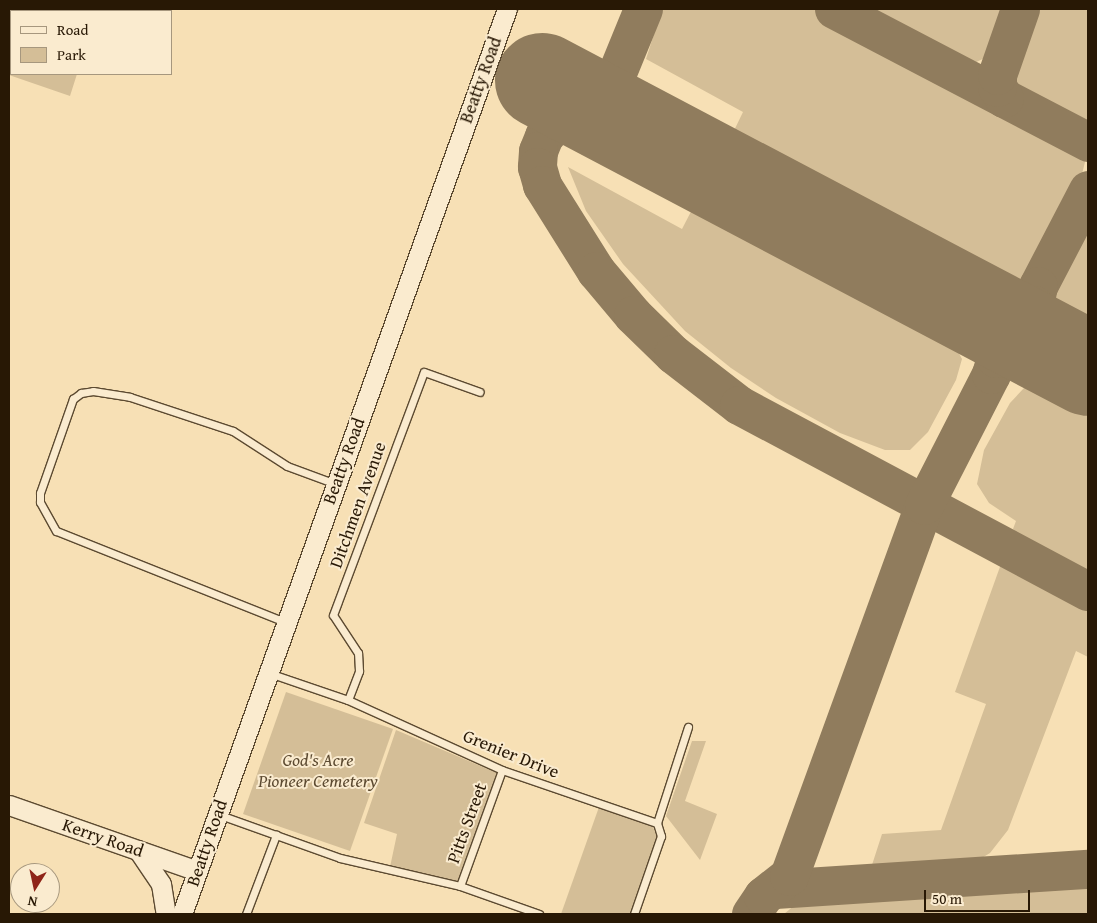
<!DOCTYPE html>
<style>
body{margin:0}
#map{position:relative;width:1097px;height:923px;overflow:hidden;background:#f7e0b5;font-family:"Gentium Book Plus",serif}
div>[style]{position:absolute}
.green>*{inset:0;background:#d4be97}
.taxiway>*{height:39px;margin:-19.5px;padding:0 19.5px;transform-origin:19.5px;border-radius:19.5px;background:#907c5d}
.runway>*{height:95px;margin:-47.5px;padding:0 47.5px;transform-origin:47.5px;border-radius:47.5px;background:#907c5d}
.roads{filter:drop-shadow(1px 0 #5c4a31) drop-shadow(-1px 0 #5c4a31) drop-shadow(0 1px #5c4a31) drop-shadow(0 -1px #5c4a31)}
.lane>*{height:7px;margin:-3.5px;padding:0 3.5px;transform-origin:3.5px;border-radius:3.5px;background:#faebcf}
.secondary>*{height:19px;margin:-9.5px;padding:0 9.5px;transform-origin:9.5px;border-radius:9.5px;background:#faebcf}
span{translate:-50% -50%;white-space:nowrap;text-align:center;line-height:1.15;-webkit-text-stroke:4px #faebcf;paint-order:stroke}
.street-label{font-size:18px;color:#281805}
.park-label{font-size:18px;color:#5c4a31;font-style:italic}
.frame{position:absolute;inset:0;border:10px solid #281805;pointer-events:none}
.legend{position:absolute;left:10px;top:10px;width:162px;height:65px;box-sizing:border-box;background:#faebcf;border:1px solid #a6977e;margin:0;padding:6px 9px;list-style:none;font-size:15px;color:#281805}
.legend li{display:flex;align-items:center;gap:10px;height:25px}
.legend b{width:25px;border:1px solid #a6977e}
.north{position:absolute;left:10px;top:863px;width:50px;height:50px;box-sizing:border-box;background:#faebcf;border:1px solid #a6977e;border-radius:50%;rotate:190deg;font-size:14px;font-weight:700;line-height:20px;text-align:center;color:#281805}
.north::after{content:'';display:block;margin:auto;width:18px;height:22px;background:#8f2418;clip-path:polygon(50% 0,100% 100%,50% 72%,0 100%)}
.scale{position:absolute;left:924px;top:890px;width:106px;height:22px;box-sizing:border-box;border:2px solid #281805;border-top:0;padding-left:6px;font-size:15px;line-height:18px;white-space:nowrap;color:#281805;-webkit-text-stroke:4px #faebcf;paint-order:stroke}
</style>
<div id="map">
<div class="green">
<div style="clip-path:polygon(9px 9px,100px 9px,11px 11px,11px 74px,77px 74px,70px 96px,9px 75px)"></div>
<div style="clip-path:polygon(662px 9px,813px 9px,1083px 151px,1086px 158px,1082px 174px,1024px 282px,1012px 290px,729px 141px,743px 112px,646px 59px)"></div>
<div style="clip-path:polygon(859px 9px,1008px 9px,989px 56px,970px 65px)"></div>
<div style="clip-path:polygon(1031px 9px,1088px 9px,1088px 131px,1015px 93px,1010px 87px,1013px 60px)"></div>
<div style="clip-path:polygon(568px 167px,682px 229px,697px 200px,948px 333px,962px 359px,956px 380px,928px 432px,910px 450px,885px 450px,840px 433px,776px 398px,731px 368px,685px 331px,623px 264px,586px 211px)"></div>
<div style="clip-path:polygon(1088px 218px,1088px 330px,1050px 310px,1048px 305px,1053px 286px)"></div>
<div style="clip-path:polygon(1042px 383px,1088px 407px,1088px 576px,1025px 543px,1013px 529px,1016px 521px,989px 503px,977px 484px,984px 450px,1010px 403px,1024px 388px,1039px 387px)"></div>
<div style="clip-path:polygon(1001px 564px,1008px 564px,1088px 606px,1088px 657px,1076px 651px,1008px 830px,990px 853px,975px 862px,871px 868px,882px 834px,941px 830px,986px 704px,955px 692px)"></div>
<div style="clip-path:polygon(286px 692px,393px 729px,350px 851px,243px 814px)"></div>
<div style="clip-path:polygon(396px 730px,497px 773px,458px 882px,390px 867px,397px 834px,364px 823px)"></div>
<div style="clip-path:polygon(692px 741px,706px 741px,685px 801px,717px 814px,700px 860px,666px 816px)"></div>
<div style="clip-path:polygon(599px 807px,653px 827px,657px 837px,631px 914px,561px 914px)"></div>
<div style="clip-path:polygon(1088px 884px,1088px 914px,784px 914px,801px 900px)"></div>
</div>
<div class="taxiway">
<div style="left:643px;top:9px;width:95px;rotate:112.2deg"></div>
<div style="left:607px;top:97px;width:22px;rotate:144deg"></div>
<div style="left:589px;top:110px;width:38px;rotate:157deg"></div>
<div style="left:554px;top:125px;width:15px;rotate:132deg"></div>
<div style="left:544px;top:136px;width:16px;rotate:112deg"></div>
<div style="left:538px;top:151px;width:16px;rotate:94deg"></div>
<div style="left:537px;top:167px;width:19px;rotate:74deg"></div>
<div style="left:542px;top:185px;width:102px;rotate:57.9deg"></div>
<div style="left:596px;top:271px;width:57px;rotate:49.9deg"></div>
<div style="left:633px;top:315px;width:56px;rotate:44.3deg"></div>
<div style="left:673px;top:354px;width:83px;rotate:37.7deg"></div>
<div style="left:739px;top:405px;width:395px;rotate:28.1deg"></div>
<div style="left:834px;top:9px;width:287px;rotate:27.6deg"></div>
<div style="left:1004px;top:98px;width:13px;rotate:-122deg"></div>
<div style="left:997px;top:87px;width:12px;rotate:-90deg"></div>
<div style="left:997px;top:75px;width:70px;rotate:-70.8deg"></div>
<div style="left:640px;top:130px;width:47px;rotate:-151.8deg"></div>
<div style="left:599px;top:108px;width:20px;rotate:-108deg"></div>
<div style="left:593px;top:89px;width:15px;rotate:-138deg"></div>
<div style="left:582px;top:79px;width:17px;rotate:177deg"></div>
<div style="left:565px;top:80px;width:17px;rotate:135deg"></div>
<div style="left:553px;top:92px;width:19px;rotate:84deg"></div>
<div style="left:555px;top:111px;width:23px;rotate:29deg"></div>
<div style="left:575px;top:122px;width:38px;rotate:-2deg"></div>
<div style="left:613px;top:121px;width:130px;rotate:26.6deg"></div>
<div style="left:1088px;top:190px;width:108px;rotate:117.5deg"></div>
<div style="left:1038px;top:286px;width:19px;rotate:102deg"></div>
<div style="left:1034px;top:305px;width:18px;rotate:81deg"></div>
<div style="left:1037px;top:323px;width:18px;rotate:61deg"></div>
<div style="left:1046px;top:339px;width:50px;rotate:32.7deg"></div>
<div style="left:775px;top:889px;width:314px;rotate:-3.7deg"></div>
<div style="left:751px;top:914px;width:22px;rotate:-56deg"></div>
<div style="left:763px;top:896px;width:33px;rotate:-38deg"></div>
<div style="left:789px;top:876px;width:395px;rotate:-70deg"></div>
<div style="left:924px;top:505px;width:147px;rotate:-62.9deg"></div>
<div style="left:991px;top:374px;width:17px;rotate:-73deg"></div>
<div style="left:996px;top:358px;width:28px;rotate:-100deg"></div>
<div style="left:991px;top:330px;width:23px;rotate:-130deg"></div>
<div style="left:976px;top:312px;width:136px;rotate:-151deg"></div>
</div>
<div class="runway">
<div style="left:542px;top:80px;width:617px;rotate:27.81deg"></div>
</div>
<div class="roads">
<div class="lane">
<div style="left:285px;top:622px;width:246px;rotate:-158.3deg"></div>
<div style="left:56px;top:531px;width:33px;rotate:-119deg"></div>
<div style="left:40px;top:502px;width:9px;rotate:-90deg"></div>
<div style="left:40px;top:493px;width:100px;rotate:-70.7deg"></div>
<div style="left:73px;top:399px;width:10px;rotate:-37deg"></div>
<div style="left:81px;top:393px;width:12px;rotate:-9deg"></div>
<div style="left:93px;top:391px;width:37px;rotate:9deg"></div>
<div style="left:130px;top:397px;width:108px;rotate:18.3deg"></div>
<div style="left:233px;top:431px;width:64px;rotate:32.9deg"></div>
<div style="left:287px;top:466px;width:52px;rotate:20.2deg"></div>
<div style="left:269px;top:673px;width:83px;rotate:18.9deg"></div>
<div style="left:348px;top:700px;width:169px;rotate:24.4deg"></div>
<div style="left:502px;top:770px;width:164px;rotate:18.9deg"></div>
<div style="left:657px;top:823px;width:14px;rotate:73deg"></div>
<div style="left:661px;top:836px;width:83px;rotate:109.1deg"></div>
<div style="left:348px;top:700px;width:31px;rotate:-69deg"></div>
<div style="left:359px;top:671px;width:18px;rotate:-93deg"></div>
<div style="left:358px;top:653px;width:45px;rotate:-123.3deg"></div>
<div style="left:333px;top:615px;width:259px;rotate:-69.5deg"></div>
<div style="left:424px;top:372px;width:59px;rotate:19.7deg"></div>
<div style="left:220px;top:815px;width:127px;rotate:19.7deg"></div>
<div style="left:340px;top:858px;width:123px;rotate:13.1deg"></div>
<div style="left:460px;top:886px;width:84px;rotate:19.5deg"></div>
<div style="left:657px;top:823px;width:101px;rotate:-72.1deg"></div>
<div style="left:460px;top:886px;width:123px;rotate:-70.1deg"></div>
<div style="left:246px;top:914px;width:85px;rotate:-69.2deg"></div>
</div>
<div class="secondary">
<div style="left:9px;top:805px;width:199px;rotate:19.3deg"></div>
<div style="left:138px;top:850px;width:41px;rotate:55.9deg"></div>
<div style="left:161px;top:884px;width:30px;rotate:81deg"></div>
<div style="left:182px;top:914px;width:962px;rotate:-70.25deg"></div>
</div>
</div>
<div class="street-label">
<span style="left:481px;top:80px;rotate:-70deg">Beatty Road</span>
<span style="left:344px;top:461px;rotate:-70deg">Beatty Road</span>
<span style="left:358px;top:505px;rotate:-70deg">Ditchmen Avenue</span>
<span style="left:511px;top:754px;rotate:22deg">Grenier Drive</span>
<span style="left:467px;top:823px;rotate:-70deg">Pitts Street</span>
<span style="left:103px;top:838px;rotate:19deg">Kerry Road</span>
<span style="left:207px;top:843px;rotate:-71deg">Beatty Road</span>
</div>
<div class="park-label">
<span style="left:318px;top:771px">God's Acre<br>Pioneer Cemetery</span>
</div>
<div class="frame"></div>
<ul class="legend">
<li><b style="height:6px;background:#faebcf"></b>Road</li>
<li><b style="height:14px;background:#d4be97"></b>Park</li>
</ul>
<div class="north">N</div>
<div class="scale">50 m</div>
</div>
